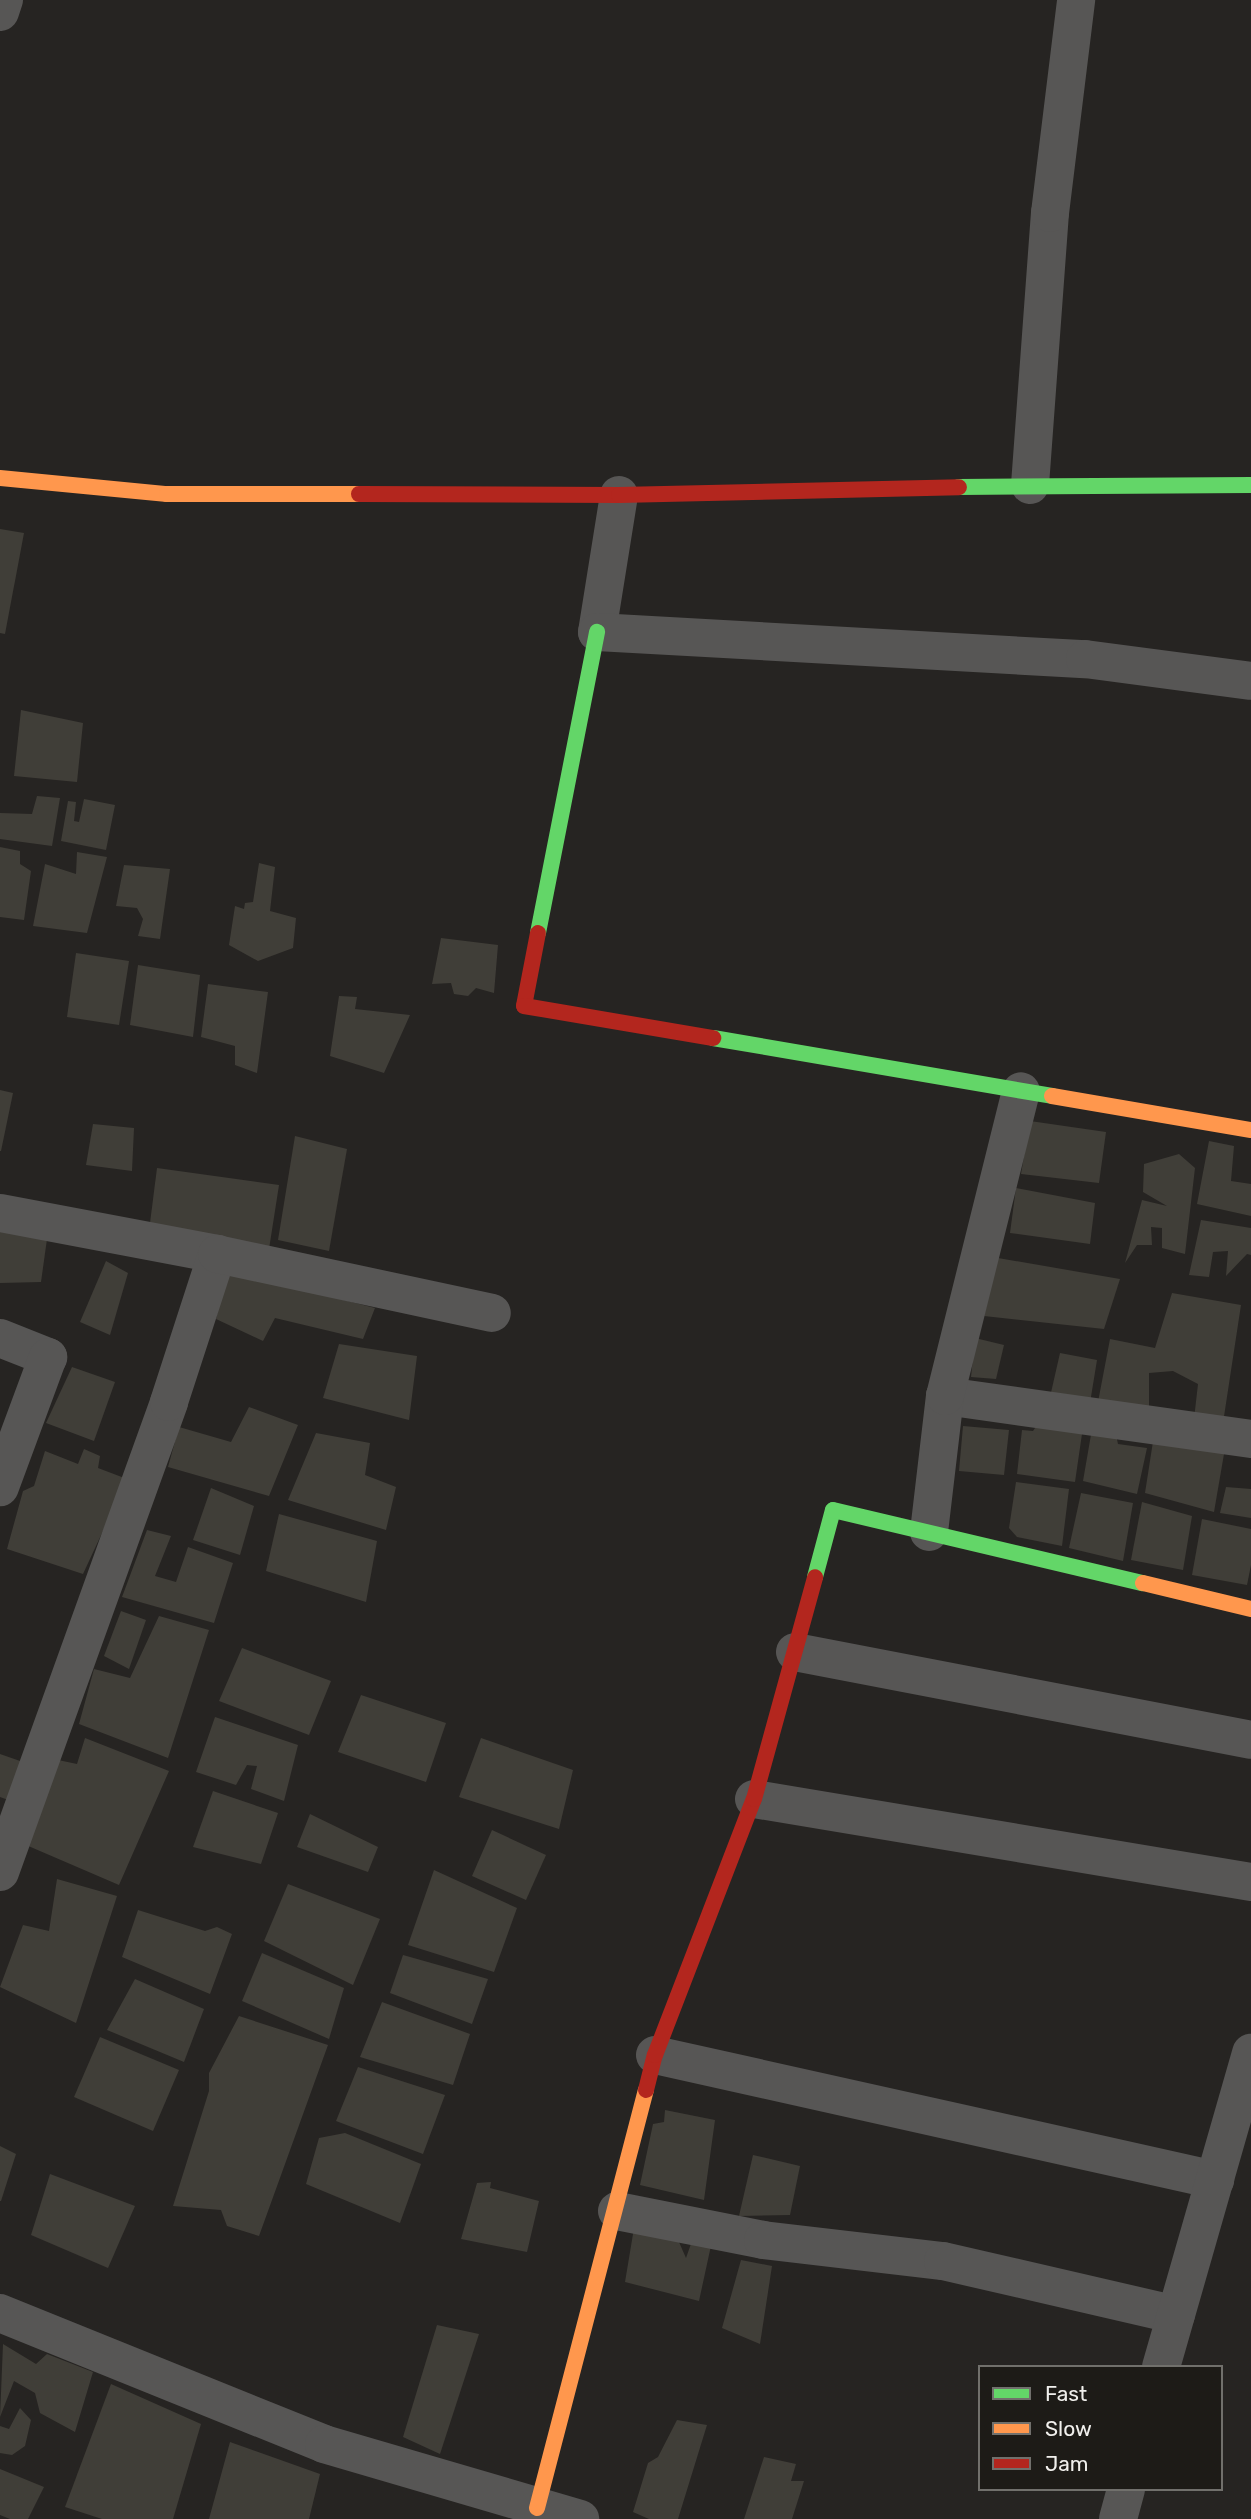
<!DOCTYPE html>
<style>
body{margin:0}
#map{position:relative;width:1251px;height:2519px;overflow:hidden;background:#262422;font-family:Rubik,sans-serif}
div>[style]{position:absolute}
.building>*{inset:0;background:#403e38}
.street>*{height:38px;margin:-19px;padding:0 19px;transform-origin:19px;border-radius:19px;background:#575655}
.fast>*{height:16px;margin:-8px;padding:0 8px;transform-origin:8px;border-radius:8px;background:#63d668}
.slow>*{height:16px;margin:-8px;padding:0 8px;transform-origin:8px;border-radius:8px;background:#ff974d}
.jam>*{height:16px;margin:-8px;padding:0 8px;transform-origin:8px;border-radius:8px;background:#b3261e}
span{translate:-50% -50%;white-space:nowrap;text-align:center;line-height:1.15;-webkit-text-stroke:5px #1d1b17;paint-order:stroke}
.legend{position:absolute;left:978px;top:2365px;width:245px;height:126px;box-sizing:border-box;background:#1d1b17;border:2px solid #71706c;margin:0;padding:9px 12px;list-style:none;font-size:21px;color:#f0efec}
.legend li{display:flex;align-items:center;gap:14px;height:35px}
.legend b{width:35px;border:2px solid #71706c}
</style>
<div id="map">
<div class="building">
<div style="clip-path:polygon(0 529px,24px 533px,5px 634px,0 633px)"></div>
<div style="clip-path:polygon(21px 710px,83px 723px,77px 782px,14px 776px)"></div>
<div style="clip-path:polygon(37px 796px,60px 798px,52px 846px,0 839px,0 813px,32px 814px)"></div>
<div style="clip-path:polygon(84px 799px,115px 805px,106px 850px,61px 841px,68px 801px,76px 802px,74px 821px,79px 822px)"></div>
<div style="clip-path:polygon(0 847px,20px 851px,20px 864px,31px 871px,24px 920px,0 917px)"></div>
<div style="clip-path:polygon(77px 852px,107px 857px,87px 933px,33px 926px,45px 864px,76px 874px)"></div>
<div style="clip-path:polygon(259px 863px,275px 867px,270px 911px,296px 918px,293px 948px,258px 961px,229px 945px,235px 906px,244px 909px,245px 903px,253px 902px)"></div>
<div style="clip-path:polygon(124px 865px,170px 869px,160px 939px,138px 936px,143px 919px,137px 908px,116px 906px)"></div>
<div style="clip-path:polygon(441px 938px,498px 945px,494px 993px,476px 988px,468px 996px,454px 994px,451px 983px,432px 984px)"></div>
<div style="clip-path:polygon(76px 953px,129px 961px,119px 1025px,67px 1017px)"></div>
<div style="clip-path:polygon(138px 965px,200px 975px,193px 1037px,130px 1025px)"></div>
<div style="clip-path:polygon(208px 984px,268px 992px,257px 1073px,235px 1065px,235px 1046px,201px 1037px)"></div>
<div style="clip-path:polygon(339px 996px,357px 997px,355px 1009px,410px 1015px,384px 1073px,330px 1056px)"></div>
<div style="clip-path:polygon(0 1090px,13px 1093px,1px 1151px,0 1151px)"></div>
<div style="clip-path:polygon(1030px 1121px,1106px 1132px,1099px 1183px,1021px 1174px)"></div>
<div style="clip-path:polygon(93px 1124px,134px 1128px,132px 1171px,86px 1165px)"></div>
<div style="clip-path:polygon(295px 1136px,347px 1149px,329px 1251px,278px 1240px)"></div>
<div style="clip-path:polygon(1209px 1141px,1234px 1146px,1231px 1181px,1251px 1184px,1251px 1216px,1197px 1204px)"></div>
<div style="clip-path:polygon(1179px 1154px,1195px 1168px,1185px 1254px,1162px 1248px,1162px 1228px,1151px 1227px,1152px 1245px,1137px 1245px,1125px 1263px,1142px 1200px,1167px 1206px,1143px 1192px,1144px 1164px)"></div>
<div style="clip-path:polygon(157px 1168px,279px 1185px,269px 1249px,150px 1223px)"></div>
<div style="clip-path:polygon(1016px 1188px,1095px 1203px,1090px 1244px,1010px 1233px)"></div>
<div style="clip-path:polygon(1201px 1220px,1251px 1228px,1251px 1255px,1247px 1254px,1226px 1276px,1228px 1251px,1213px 1252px,1209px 1277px,1189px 1275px)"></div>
<div style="clip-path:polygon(0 1229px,47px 1239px,41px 1282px,0 1283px)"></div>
<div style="clip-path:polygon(998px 1258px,1120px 1279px,1104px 1329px,984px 1316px)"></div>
<div style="clip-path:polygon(106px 1261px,128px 1273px,110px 1335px,80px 1322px)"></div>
<div style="clip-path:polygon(227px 1270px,375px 1308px,363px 1339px,275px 1318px,263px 1341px,216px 1319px)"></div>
<div style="clip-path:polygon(1172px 1293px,1241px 1305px,1223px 1423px,1194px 1419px,1198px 1384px,1173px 1371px,1149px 1373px,1149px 1413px,1098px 1402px,1110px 1339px,1155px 1348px)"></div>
<div style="clip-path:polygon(975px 1338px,1004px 1345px,996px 1379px,971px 1377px)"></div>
<div style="clip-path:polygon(339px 1344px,417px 1356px,409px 1420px,323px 1398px)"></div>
<div style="clip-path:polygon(1060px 1353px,1097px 1360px,1090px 1403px,1050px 1397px)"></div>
<div style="clip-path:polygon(72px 1367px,115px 1382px,94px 1441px,46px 1423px)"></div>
<div style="clip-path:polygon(249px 1407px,298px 1425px,269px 1496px,168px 1467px,179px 1427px,231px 1442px)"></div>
<div style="clip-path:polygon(1039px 1422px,1083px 1427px,1075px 1482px,1017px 1474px,1022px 1430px,1033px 1431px)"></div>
<div style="clip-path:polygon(1093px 1423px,1114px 1426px,1118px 1444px,1147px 1448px,1137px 1494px,1083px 1481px)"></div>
<div style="clip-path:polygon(963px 1426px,1009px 1430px,1004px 1475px,959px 1471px)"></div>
<div style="clip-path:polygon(316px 1433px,370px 1443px,365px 1475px,396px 1487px,386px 1530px,288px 1500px)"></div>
<div style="clip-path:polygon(1154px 1435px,1224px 1454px,1214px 1512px,1145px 1493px)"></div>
<div style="clip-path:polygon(84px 1449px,100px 1456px,98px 1468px,127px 1479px,83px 1574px,7px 1549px,23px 1491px,34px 1486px,45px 1451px,78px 1464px)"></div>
<div style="clip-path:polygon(1016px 1482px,1069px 1489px,1062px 1546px,1017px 1537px,1009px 1528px)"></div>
<div style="clip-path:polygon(1226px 1487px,1251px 1489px,1251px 1518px,1220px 1513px)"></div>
<div style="clip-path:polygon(211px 1488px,254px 1506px,240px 1555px,193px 1540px)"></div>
<div style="clip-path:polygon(1081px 1493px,1133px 1503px,1123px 1561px,1069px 1548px)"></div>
<div style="clip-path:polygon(1142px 1502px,1192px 1516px,1183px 1570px,1131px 1560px)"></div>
<div style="clip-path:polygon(279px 1514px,377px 1541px,366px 1602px,266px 1571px)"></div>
<div style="clip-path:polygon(1202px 1519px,1251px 1529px,1251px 1565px,1247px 1585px,1192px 1575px)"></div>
<div style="clip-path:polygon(147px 1530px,171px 1536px,155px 1576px,176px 1582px,188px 1547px,233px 1563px,214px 1623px,122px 1597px)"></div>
<div style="clip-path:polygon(121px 1611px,146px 1620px,129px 1669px,104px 1656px)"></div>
<div style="clip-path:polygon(159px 1616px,209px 1630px,168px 1758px,79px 1724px,94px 1669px,130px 1678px)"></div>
<div style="clip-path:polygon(242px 1648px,331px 1681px,309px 1735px,219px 1701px)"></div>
<div style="clip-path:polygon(361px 1695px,446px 1723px,426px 1782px,338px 1752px)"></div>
<div style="clip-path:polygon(215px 1717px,298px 1745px,284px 1801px,251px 1789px,257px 1766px,247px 1765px,236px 1785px,196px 1772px)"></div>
<div style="clip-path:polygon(85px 1738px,169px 1771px,119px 1885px,26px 1845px,58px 1760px,77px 1764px)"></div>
<div style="clip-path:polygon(481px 1738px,573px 1770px,559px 1829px,459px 1797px)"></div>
<div style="clip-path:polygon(0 1754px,23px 1762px,11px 1801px,0 1797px)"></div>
<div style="clip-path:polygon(213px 1791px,278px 1813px,261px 1864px,193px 1847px)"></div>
<div style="clip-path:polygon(310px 1814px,378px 1847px,368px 1872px,297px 1847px)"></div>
<div style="clip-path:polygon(492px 1830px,546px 1855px,526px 1900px,472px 1876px)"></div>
<div style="clip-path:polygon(434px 1870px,517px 1908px,494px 1972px,408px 1945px)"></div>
<div style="clip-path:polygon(57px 1879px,117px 1896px,76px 2023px,0 1987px,23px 1925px,49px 1931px)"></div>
<div style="clip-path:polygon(288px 1884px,380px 1919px,353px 1985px,264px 1941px)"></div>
<div style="clip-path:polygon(138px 1910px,205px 1931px,217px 1927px,232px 1934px,210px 1994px,122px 1957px)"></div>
<div style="clip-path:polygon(262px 1953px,344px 1988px,329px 2039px,242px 2001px)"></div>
<div style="clip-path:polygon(403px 1955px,488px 1979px,472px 2024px,390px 1993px)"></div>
<div style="clip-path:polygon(135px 1979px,204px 2009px,184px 2062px,107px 2030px)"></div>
<div style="clip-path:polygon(382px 2002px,470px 2034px,453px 2085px,360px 2057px)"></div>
<div style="clip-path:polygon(239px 2016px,328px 2045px,259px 2236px,227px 2226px,221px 2210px,173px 2206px,209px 2091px,209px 2073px)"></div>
<div style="clip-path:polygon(100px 2037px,179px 2070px,153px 2131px,74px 2097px)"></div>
<div style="clip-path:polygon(358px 2067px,445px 2095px,423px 2154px,336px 2121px)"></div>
<div style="clip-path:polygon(665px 2110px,715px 2120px,704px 2200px,640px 2185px,653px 2124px,664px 2122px)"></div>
<div style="clip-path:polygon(345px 2133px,421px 2164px,400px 2223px,306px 2184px,319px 2138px)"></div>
<div style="clip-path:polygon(0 2146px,16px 2154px,1px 2201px,0 2201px)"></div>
<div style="clip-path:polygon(753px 2155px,800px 2166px,790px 2215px,739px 2216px)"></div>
<div style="clip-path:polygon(50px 2174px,135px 2206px,108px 2268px,31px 2235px)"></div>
<div style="clip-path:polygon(491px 2182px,490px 2188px,539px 2201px,527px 2252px,461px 2239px,477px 2183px)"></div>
<div style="clip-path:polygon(634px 2228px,675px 2233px,686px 2258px,693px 2238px,712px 2241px,699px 2301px,625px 2282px)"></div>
<div style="clip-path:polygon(741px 2260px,772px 2266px,760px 2344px,722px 2328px)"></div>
<div style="clip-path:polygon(437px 2325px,479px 2334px,440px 2454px,403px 2437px)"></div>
<div style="clip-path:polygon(3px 2344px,36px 2364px,47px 2354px,93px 2372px,75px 2432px,40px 2413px,35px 2393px,14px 2381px,0 2417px)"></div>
<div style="clip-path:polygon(111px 2384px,201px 2424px,173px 2519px,102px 2519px,65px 2507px)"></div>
<div style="clip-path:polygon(20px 2408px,31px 2420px,25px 2446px,12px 2455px,0 2453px,0 2426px,9px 2429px)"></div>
<div style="clip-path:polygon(677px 2420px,707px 2425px,678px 2519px,649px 2519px,633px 2512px,648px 2463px,658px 2457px)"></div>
<div style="clip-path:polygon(230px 2442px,320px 2474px,309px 2519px,209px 2519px)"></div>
<div style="clip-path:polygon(764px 2457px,796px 2464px,791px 2481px,804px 2481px,792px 2519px,744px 2519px)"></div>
<div style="clip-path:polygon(0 2469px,44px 2487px,28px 2519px,10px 2519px,0 2515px)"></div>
</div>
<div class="street">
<div style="left:0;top:12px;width:13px;rotate:-72deg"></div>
<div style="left:1030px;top:485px;width:273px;rotate:-85.8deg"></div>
<div style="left:1050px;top:213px;width:215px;rotate:-83deg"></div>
<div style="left:619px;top:495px;width:139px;rotate:99.1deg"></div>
<div style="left:597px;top:632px;width:489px;rotate:3.2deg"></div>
<div style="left:1085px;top:659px;width:167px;rotate:7.5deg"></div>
<div style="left:0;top:1213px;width:221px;rotate:10.7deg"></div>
<div style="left:0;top:1338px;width:52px;rotate:21.6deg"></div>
<div style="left:48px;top:1357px;width:139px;rotate:110.3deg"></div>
<div style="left:945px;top:1396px;width:309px;rotate:8deg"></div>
<div style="left:929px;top:1532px;width:137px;rotate:-83.3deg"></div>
<div style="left:945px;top:1396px;width:314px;rotate:-76deg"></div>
<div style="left:795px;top:1652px;width:464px;rotate:10.9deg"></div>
<div style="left:754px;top:1799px;width:504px;rotate:9.48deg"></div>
<div style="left:0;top:1872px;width:499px;rotate:-70.2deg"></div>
<div style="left:169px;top:1402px;width:156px;rotate:-72deg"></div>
<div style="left:217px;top:1254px;width:281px;rotate:12.1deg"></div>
<div style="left:655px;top:2055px;width:574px;rotate:12.58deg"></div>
<div style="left:617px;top:2211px;width:149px;rotate:11.2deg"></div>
<div style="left:763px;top:2240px;width:181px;rotate:6.7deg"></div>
<div style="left:943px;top:2261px;width:239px;rotate:13deg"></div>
<div style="left:0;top:2313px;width:349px;rotate:22deg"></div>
<div style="left:324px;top:2444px;width:267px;rotate:16.3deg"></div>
<div style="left:1161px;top:2367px;width:327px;rotate:-74deg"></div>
<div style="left:1118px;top:2519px;width:31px;rotate:-75deg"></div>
</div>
<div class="fast">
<div style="left:959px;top:487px;width:292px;rotate:-0.4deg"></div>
<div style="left:538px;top:933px;width:307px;rotate:-78.9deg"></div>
<div style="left:713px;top:1038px;width:344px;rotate:9.7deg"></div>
<div style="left:815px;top:1577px;width:69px;rotate:-75deg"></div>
<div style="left:833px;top:1510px;width:318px;rotate:13.3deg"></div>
</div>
<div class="slow">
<div style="left:0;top:478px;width:168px;rotate:5.5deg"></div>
<div style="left:167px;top:494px;width:192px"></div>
<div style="left:1052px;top:1096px;width:202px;rotate:9.7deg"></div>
<div style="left:1143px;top:1583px;width:111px;rotate:13.5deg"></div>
<div style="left:537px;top:2508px;width:432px;rotate:-75.4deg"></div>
</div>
<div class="jam">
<div style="left:359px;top:494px;width:260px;rotate:0.2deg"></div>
<div style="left:619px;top:495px;width:340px;rotate:-1.3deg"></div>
<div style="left:538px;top:933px;width:74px;rotate:100.9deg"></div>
<div style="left:524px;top:1006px;width:192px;rotate:9.6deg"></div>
<div style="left:646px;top:2090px;width:36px;rotate:-76deg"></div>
<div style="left:655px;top:2055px;width:274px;rotate:-68.9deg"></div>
<div style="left:754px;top:1799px;width:230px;rotate:-74.6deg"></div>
</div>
<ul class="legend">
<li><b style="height:9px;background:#63d668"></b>Fast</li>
<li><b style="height:9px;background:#ff974d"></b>Slow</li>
<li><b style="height:9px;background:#b3261e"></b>Jam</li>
</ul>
</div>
